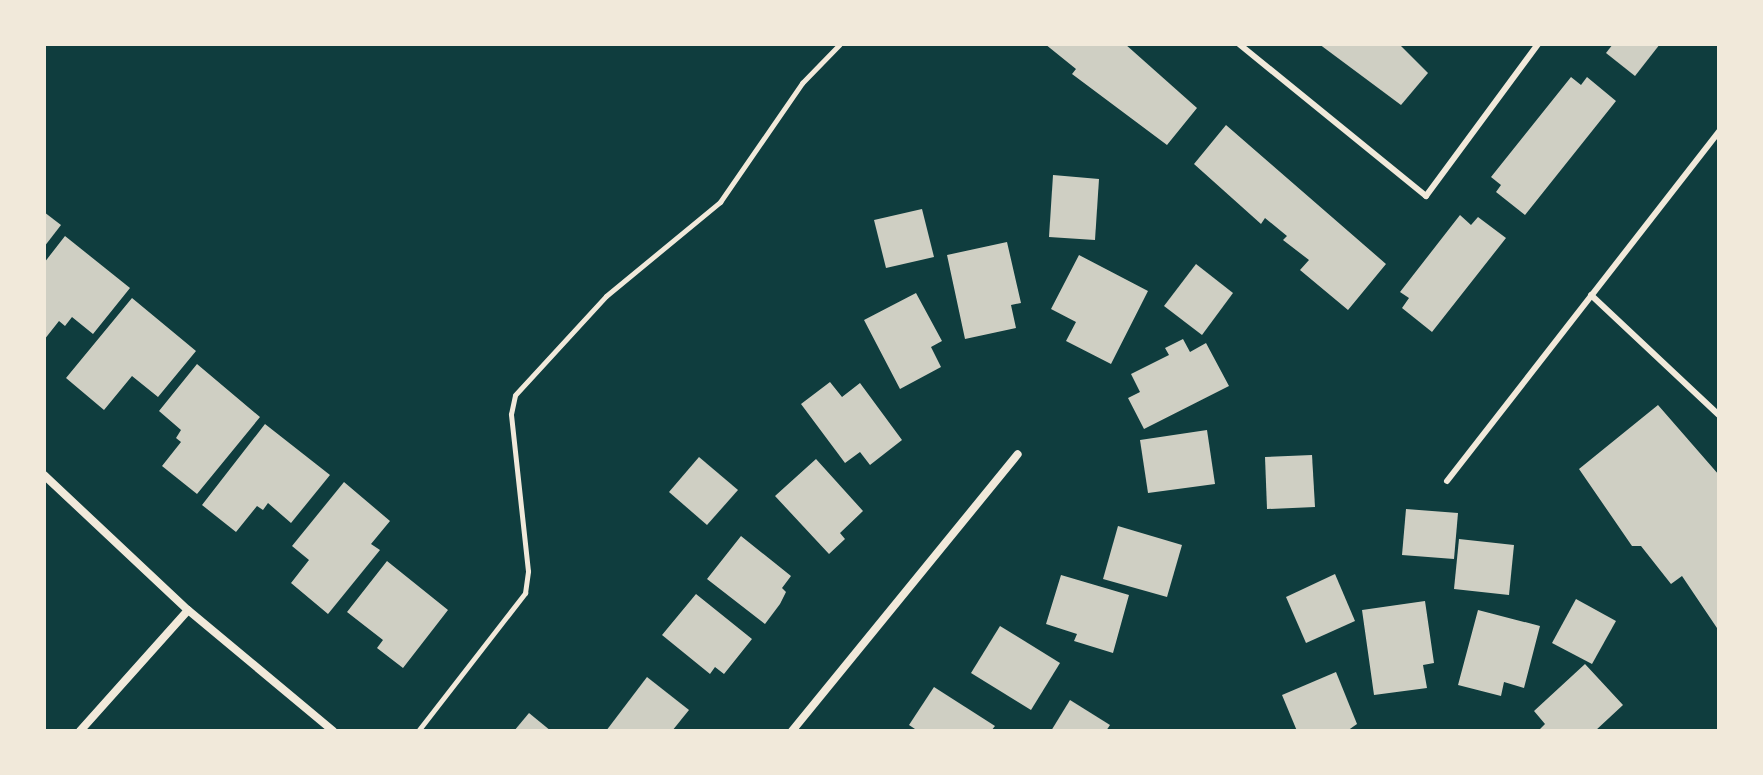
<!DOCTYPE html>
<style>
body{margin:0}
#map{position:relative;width:1763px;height:775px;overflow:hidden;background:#0f3d3e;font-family:Cabin,sans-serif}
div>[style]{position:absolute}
.building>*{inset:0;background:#cfcfc3}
.path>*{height:5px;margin:-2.5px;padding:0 2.5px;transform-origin:2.5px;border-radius:2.5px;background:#f1e9da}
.service>*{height:6px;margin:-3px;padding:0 3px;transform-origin:3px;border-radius:3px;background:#f1e9da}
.minor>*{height:8px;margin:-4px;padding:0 4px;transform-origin:4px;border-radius:4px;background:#f1e9da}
span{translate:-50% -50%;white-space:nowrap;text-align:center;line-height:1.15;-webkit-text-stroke:8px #f1e9da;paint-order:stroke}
.frame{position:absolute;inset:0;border:46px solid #f1e9da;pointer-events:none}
</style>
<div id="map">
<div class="building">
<div style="clip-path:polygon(1045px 44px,1125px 44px,1197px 108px,1167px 145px,1072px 74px,1076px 69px)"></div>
<div style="clip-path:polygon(1319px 44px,1399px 44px,1428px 73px,1401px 105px)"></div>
<div style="clip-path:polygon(1613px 44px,1660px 44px,1635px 76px,1606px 53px)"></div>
<div style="clip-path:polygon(1571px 77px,1581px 85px,1587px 77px,1616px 101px,1525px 215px,1496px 192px,1501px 185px,1491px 177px)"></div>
<div style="clip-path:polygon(1226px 125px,1386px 264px,1348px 310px,1300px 270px,1309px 260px,1283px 240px,1287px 236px,1265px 218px,1261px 224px,1194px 164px)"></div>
<div style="clip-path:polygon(1053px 175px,1099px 179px,1095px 240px,1049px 237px)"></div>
<div style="clip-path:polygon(922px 209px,934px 257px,886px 268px,874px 220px)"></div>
<div style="clip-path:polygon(44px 212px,61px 225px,44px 247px)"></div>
<div style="clip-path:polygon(1460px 215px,1471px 225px,1478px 217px,1506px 238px,1432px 332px,1402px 308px,1409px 298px,1400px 292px)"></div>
<div style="clip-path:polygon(65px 236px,130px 288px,93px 334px,72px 317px,65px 326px,59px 321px,44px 340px,44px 263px)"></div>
<div style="clip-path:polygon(1007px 242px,1021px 303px,1011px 305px,1016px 328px,965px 339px,947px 255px)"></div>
<div style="clip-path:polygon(1079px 255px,1148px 291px,1111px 364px,1066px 341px,1076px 322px,1051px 309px)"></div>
<div style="clip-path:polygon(1196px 264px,1233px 293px,1202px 335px,1164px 306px)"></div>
<div style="clip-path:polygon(916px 293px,942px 341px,931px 347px,941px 367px,900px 389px,864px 320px)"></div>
<div style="clip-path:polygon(132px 298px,196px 351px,158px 397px,132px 376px,104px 410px,66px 378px)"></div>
<div style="clip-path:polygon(1183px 339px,1190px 352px,1206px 343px,1229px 386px,1144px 429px,1128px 398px,1140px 392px,1131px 374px,1169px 355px,1165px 348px)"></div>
<div style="clip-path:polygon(197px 364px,260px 417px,197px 494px,162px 466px,181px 442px,176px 438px,181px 430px,159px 411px)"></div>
<div style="clip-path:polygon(830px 382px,842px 397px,860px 383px,902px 440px,870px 465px,860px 452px,845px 463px,801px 404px)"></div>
<div style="clip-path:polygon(1658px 405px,1719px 475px,1719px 631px,1682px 576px,1671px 584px,1641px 546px,1632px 546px,1579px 469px)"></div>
<div style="clip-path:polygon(265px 424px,330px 475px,291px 523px,268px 503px,263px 510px,257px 506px,236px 532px,202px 505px)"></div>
<div style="clip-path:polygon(1207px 430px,1215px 484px,1148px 493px,1140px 440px)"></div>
<div style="clip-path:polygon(1312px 455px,1315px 507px,1267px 509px,1265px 457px)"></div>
<div style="clip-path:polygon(699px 457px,738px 490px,707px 525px,669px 492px)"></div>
<div style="clip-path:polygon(816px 459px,863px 511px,840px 533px,845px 539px,829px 554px,775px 496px)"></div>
<div style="clip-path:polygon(344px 482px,390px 521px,371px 544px,380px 550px,328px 614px,291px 583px,309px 560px,292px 546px)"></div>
<div style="clip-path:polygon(1406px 509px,1458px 513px,1454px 559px,1402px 555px)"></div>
<div style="clip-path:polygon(1118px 526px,1182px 545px,1167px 597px,1103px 579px)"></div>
<div style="clip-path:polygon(741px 536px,791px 576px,782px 588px,786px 592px,780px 604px,765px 624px,707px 579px)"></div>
<div style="clip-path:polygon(1459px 539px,1514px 545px,1509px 595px,1454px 589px)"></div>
<div style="clip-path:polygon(387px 561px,448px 610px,403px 668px,377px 648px,383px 640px,347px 612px)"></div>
<div style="clip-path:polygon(1335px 574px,1355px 621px,1306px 643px,1286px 597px)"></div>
<div style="clip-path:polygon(1061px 575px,1129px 595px,1113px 653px,1074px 641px,1077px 634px,1046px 624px)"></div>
<div style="clip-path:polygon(696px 594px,752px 639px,724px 674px,715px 667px,710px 674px,662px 635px)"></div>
<div style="clip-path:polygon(1576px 599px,1616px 621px,1592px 664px,1552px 643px)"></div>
<div style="clip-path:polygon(1425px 601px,1434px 663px,1423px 665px,1427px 688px,1374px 695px,1362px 610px)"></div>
<div style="clip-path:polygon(1478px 610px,1540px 626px,1524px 688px,1504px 682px,1501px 696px,1458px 685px)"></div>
<div style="clip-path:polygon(1000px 626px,1060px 663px,1031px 710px,971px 673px)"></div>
<div style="clip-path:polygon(1585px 664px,1623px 705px,1595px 731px,1538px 731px,1545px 724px,1534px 711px)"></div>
<div style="clip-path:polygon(1336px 672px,1357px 724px,1347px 731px,1297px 731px,1282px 695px)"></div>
<div style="clip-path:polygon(647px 677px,689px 710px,672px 731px,606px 731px)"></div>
<div style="clip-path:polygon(934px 687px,995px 726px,991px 731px,918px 731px,909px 725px)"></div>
<div style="clip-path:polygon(1070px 700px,1110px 725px,1106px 731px,1051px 731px)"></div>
<div style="clip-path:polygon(529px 713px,551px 731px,514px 731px)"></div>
</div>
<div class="path">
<div style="left:418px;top:731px;width:175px;rotate:-52.2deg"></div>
<div style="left:525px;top:593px;width:22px;rotate:-82deg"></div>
<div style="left:528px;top:571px;width:158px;rotate:-96.2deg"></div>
<div style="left:511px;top:414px;width:19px;rotate:-78deg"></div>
<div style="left:515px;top:395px;width:134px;rotate:-47.4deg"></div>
<div style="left:606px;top:296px;width:148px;rotate:-39.5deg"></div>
<div style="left:720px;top:202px;width:145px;rotate:-55.4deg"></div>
<div style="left:802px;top:83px;width:54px;rotate:-45.7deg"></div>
</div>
<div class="service">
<div style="left:1239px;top:44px;width:241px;rotate:39.1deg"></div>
<div style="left:1426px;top:196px;width:189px;rotate:-53.6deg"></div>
<div style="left:1591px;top:295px;width:175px;rotate:43.2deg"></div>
<div style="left:1447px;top:481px;width:443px;rotate:-52.1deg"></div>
</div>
<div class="minor">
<div style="left:44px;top:475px;width:197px;rotate:43.2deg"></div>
<div style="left:188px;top:610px;width:189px;rotate:39.8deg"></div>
<div style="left:80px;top:731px;width:162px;rotate:-48.2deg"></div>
<div style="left:792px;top:731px;width:357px;rotate:-50.8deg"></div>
</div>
<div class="frame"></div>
</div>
